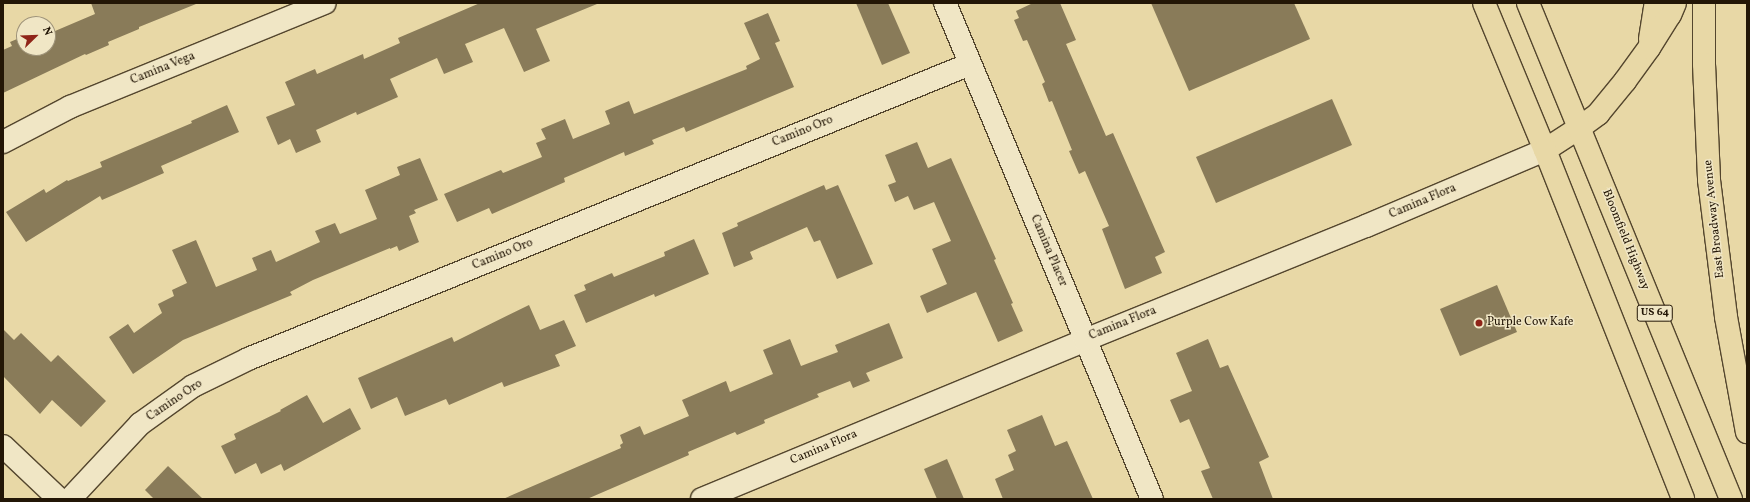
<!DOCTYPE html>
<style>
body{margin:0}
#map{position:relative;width:1750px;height:502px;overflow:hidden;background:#e8d8a6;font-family:Vollkorn,serif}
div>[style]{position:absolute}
.building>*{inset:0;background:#897b59}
.roads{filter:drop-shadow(1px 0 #54462e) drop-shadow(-1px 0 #54462e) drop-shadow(0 1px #54462e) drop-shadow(0 -1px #54462e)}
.minor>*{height:22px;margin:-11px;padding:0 11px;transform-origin:11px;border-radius:11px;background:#f0e6c5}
.major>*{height:22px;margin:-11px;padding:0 11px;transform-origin:11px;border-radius:11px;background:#e8d8a6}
.highway>*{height:22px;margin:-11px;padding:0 11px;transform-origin:11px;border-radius:11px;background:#e8d8a6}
.dots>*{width:11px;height:11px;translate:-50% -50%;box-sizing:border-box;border:2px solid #f0e6c5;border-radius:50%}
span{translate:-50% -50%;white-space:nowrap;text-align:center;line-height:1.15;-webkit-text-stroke:3px #f0e6c5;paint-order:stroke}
.shield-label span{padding:1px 3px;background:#f0e6c5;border:1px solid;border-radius:3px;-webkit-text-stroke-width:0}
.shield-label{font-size:11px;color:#231606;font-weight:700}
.street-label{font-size:12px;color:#231606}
.poi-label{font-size:12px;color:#231606}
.left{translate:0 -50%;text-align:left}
.frame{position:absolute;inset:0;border:4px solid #231606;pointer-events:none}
.north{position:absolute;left:16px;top:16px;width:40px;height:40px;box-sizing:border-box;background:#f0e6c5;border:1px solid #9e9379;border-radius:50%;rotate:67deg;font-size:11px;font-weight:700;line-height:16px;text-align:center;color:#231606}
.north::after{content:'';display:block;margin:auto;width:14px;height:18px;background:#8f2418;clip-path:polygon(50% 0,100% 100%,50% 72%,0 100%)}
</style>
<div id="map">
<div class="building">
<div style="clip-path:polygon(91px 3px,196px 4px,139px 27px,139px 29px,108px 42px,109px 45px,86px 55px,85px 54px,3px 93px,3px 50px,12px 46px,10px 42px,24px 36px,24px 48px,48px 48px,48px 34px,95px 14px)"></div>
<div style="clip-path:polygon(480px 3px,597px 4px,536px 29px,550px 61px,524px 72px,504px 28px,465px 44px,473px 62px,444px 74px,437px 58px,390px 79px,398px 97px,357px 115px,356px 112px,316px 130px,321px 142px,296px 153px,290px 139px,278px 145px,266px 117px,295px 105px,285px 82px,315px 69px,317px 74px,363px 54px,364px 59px,400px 43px,398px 38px)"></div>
<div style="clip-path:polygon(856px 3px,888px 3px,910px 53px,882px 65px)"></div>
<div style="clip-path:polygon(1033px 3px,1060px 3px,1076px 40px,1066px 44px,1106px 136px,1113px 133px,1165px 252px,1155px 257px,1162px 273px,1125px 289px,1102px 229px,1109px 226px,1085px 171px,1079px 174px,1069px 151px,1072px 150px,1052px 101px,1049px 102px,1042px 84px,1045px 82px,1027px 40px,1023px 41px,1014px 20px,1019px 18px,1016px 11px)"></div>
<div style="clip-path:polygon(1151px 3px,1294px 3px,1310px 39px,1189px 91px)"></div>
<div style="clip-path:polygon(768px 13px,780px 41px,775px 43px,794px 87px,686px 132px,684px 127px,652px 140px,654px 144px,625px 156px,624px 152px,585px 169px,564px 178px,565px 182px,492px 214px,489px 208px,457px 222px,444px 194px,501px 170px,503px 173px,542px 157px,536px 143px,546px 139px,541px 129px,565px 119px,573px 139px,610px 124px,605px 111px,629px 101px,634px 114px,747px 69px,746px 66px,760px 59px,744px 23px)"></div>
<div style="clip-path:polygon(1332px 99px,1352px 145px,1216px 203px,1196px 157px)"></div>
<div style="clip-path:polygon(227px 105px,239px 132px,161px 166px,164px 173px,102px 200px,100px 196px,26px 242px,6px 212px,44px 189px,46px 193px,67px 180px,68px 181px,102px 167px,100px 162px,192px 123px,191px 121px)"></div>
<div style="clip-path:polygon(917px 142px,928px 168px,951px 158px,996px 259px,994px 260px,1013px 303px,1011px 304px,1023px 331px,998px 342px,976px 292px,927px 313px,920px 296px,947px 284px,932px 249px,951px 241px,934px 202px,914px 210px,908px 196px,895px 202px,888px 185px,896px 182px,885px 155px)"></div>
<div style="clip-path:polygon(420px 158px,438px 200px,414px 210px,416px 213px,409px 216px,419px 242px,399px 251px,397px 246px,390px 249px,390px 248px,313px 280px,290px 292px,292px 295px,183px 340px,133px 374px,109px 337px,128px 324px,134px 333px,162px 313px,158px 304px,174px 296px,172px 290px,187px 283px,172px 250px,196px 240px,216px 287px,257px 270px,252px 258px,271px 250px,276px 262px,320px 242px,315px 231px,335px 223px,340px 234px,377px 219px,365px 190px,400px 175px,397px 167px)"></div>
<div style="clip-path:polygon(824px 185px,826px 190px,838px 185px,873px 264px,837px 279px,820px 240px,814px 242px,807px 227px,750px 252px,753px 259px,734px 267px,722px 233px,738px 226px,737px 223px)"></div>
<div style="clip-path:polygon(694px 239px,709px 274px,655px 297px,654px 294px,586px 323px,574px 295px,586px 290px,584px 285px,612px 273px,614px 277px,665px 256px,664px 252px)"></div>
<div style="clip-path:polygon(1497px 285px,1517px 332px,1460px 356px,1440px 309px)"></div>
<div style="clip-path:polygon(529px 305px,540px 330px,564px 320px,576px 346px,555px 355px,560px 366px,504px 387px,502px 382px,449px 405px,446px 399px,405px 416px,397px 397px,371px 409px,358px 378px,452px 337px,454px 342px)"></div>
<div style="clip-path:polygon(889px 323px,903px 358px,866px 373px,870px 381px,853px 388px,850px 381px,817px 394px,819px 397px,764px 420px,765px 423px,737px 435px,735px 432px,688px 452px,689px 455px,587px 499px,503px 499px,621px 448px,620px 445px,623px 443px,620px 435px,640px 426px,644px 435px,689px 416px,682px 400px,726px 381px,730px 392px,773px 374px,763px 350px,790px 339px,801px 366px,838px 352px,835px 345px)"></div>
<div style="clip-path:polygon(3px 329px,14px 340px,21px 333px,51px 362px,58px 355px,106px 401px,81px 427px,52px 400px,40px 414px,3px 376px)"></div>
<div style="clip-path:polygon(1208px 339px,1220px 368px,1228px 365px,1269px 457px,1259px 462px,1273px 499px,1213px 499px,1201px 471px,1210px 468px,1189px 419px,1180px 423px,1170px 400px,1192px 391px,1176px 353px)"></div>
<div style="clip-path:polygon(307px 395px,323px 423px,350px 408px,361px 429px,284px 471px,281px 464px,261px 474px,256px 463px,235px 474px,221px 446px,236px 439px,234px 434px,281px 411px,280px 410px)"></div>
<div style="clip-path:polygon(1042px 415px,1055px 446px,1067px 441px,1093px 499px,1003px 499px,995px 479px,1014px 470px,1008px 455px,1016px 451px,1007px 430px)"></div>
<div style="clip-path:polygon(947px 459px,964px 499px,937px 499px,924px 469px)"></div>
<div style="clip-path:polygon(168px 466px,203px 499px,154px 499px,145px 490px)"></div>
</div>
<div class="roads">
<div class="minor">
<div style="left:945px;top:3px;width:537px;rotate:67.35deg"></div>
<div style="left:3px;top:142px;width:76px;rotate:-27.6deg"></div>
<div style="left:70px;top:107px;width:275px;rotate:-22.2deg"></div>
<div style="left:3px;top:446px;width:77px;rotate:43.4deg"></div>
<div style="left:70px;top:499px;width:103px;rotate:-47deg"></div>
<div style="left:140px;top:424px;width:65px;rotate:-35.6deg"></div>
<div style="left:193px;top:386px;width:61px;rotate:-26.1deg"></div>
<div style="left:248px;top:359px;width:780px;rotate:-22.22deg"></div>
<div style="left:702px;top:499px;width:415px;rotate:-22.5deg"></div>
<div style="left:1085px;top:340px;width:303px;rotate:-22.1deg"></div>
<div style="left:1366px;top:226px;width:194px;rotate:-23deg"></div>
</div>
<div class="major">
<div style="left:1704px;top:3px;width:61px;rotate:90deg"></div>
<div style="left:1704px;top:64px;width:116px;rotate:87.5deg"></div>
<div style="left:1709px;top:180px;width:138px;rotate:82.9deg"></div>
<div style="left:1726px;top:317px;width:117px;rotate:79.7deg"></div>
<div style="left:1650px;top:39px;width:36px;rotate:-81deg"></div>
<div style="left:1545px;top:150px;width:40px;rotate:-32.9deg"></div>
<div style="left:1579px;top:128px;width:24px;rotate:-36deg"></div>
<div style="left:1598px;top:114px;width:43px;rotate:-50.7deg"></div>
<div style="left:1625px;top:81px;width:41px;rotate:-54deg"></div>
<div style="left:1649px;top:48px;width:39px;rotate:-58deg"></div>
<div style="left:1670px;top:15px;width:13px;rotate:-67deg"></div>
</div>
<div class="highway">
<div style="left:1484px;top:3px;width:159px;rotate:67.5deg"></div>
<div style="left:1545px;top:150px;width:375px;rotate:68.4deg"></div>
<div style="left:1528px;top:3px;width:536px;rotate:67.74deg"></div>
</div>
</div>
<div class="dots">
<div style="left:1479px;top:323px;background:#8f2418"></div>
</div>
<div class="shield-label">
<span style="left:1655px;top:313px">US 64</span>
</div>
<div class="street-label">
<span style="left:163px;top:69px;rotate:-22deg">Camina Vega</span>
<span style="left:803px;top:132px;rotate:-22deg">Camino Oro</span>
<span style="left:1423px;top:202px;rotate:-23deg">Camina Flora</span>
<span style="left:1715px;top:219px;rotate:-96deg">East Broadway Avenue</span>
<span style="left:1625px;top:240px;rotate:68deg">Bloomfield Highway</span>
<span style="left:1048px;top:251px;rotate:67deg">Camina Placer</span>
<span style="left:503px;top:255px;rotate:-22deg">Camino Oro</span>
<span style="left:1123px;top:324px;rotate:-22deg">Camina Flora</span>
<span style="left:175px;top:401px;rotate:-34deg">Camino Oro</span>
<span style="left:824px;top:448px;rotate:-23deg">Camina Flora</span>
</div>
<div class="poi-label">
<span class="left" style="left:1487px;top:323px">Purple Cow Kafe</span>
</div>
<div class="frame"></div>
<div class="north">N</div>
</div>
